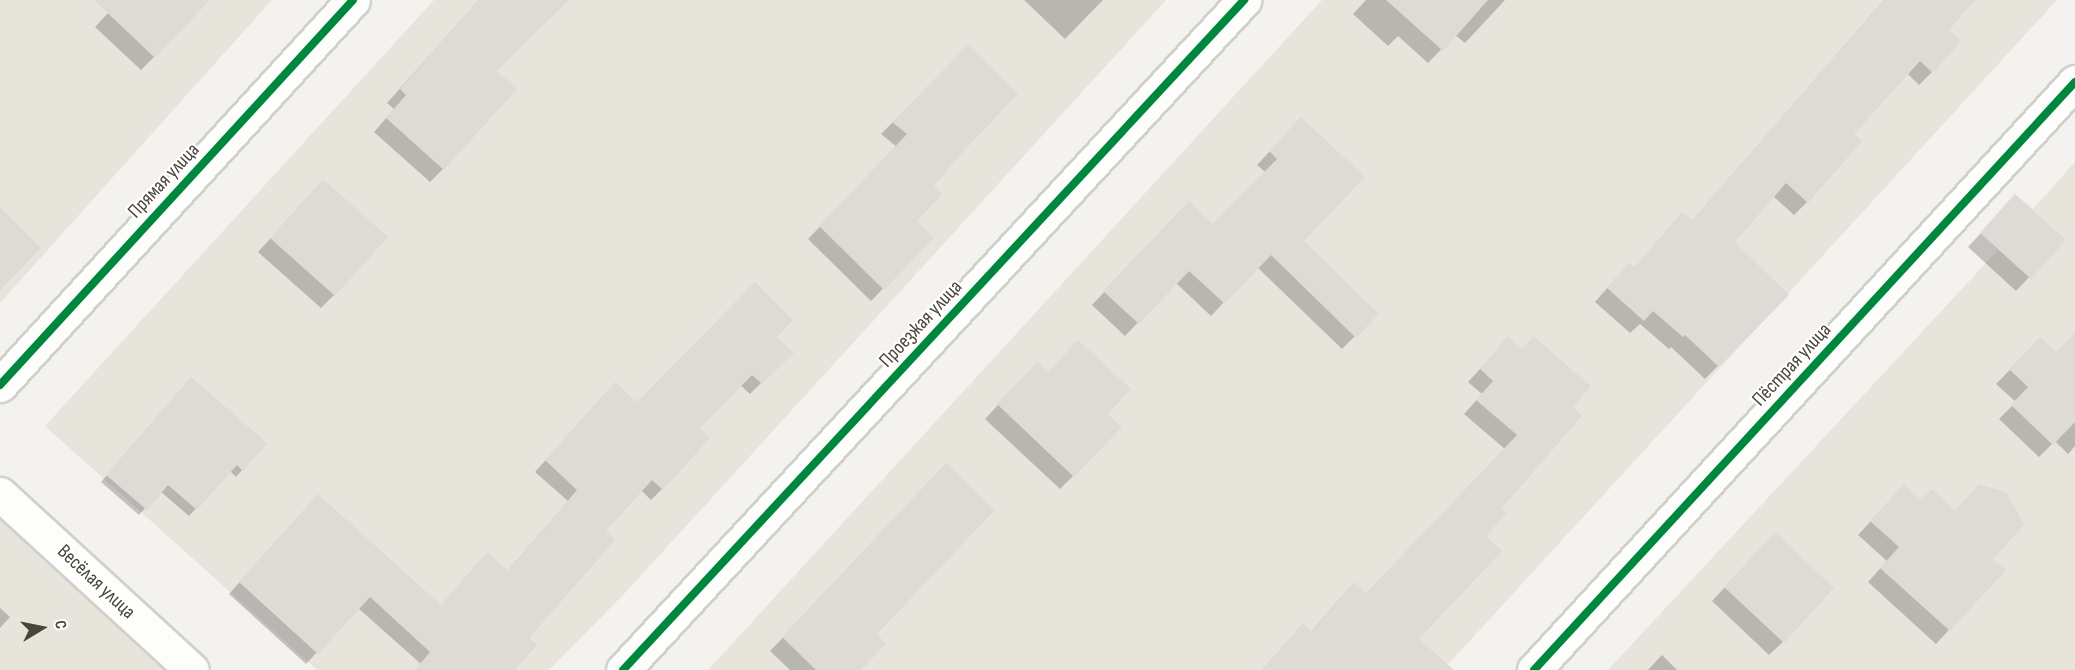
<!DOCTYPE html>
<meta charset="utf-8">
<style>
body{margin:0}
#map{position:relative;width:2075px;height:670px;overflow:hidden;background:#f4f2ee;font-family:"Sofia Sans Condensed",sans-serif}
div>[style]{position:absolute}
.residential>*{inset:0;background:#e7e4dc}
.shadow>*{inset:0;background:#0003}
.building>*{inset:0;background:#dedbd6}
.roads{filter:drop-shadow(2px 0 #d2d0cb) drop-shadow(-2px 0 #d2d0cb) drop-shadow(0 2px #d2d0cb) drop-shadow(0 -2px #d2d0cb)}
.minor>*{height:33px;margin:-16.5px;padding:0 16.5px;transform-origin:16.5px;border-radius:16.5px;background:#fdfdfc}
.cycleway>*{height:8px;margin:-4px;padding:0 4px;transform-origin:4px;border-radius:4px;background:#00873e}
span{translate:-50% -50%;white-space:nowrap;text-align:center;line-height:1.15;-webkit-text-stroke:4.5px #fff;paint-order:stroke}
.street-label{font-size:20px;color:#4b4439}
.north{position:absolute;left:12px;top:598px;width:60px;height:60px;-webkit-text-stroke:4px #fff;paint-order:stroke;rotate:80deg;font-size:16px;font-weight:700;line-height:24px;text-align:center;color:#4b4439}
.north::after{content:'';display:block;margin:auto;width:21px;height:27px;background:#4b4439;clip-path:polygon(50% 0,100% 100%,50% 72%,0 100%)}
</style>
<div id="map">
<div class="residential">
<div style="clip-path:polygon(0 0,272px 0,0 303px)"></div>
<div style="clip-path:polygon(434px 0,1166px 0,625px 593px,549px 670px,317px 670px,45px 426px)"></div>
<div style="clip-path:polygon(1322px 0,2057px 0,1443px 670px,708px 670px)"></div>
<div style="clip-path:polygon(2075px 162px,2075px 670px,1608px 670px,1998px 250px,1980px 233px,2015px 194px,2033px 209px)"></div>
<div style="clip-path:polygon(0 514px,170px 670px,0 670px)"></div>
</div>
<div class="shadow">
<div style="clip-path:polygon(120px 0,193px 0,154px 57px,141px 70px,95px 27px)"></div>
<div style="clip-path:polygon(479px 0,566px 0,495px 71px,443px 169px,430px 182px,374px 132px,394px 109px,387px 103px)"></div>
<div style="clip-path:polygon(1024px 0,1103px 0,1065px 39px)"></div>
<div style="clip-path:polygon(1366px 0,1505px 0,1465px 43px,1455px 35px,1428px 63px,1398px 36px,1388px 46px,1353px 14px)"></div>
<div style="clip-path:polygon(1884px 0,1973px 0,1947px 30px,1932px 72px,1919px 85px,1907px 73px,1851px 134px,1860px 141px,1807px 202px,1794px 215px,1773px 196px,1733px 242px,1787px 295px,1705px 379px,1671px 347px,1669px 349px,1640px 324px,1630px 333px,1595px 302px,1616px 278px,1634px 269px,1682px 214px,1691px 222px)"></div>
<div style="clip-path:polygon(968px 47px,956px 156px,932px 186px,915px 221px,932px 238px,871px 301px,808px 239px,897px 147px,881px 134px)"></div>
<div style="clip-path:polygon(1289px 131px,1302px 241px,1377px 314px,1342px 349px,1257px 267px,1211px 316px,1176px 283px,1125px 336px,1092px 305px,1176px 216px,1213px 226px,1265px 172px,1257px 165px)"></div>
<div style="clip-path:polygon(323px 181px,334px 295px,321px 308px,258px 252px)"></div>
<div style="clip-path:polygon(2015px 196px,2056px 249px,2016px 291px,1968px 247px)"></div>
<div style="clip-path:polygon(775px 337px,792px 353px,750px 394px,740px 385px,698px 428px,662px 489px,651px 500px,641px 490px,604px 531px,526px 638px,513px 670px,415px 670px,421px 664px,358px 608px,306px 664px,229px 594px,307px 507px,440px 606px,507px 572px,568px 501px,535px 472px,604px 395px,637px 404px)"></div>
<div style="clip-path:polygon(1533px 338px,1570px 407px,1500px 508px,1417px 639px,1417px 670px,1262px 670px,1303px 625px,1311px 632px,1341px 597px,1366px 595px,1505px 449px,1464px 414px,1482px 394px,1468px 382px,1508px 339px,1521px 350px)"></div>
<div style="clip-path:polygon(2040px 339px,2056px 354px,2075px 345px,2075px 446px,2068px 454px,2055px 441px,2039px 457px,1999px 419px,2016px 402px,1996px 384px)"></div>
<div style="clip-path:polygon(1023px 378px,1106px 414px,1073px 476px,1060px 489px,985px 419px)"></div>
<div style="clip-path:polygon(184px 386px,242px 470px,236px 477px,230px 471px,189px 516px,160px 491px,139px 515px,101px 482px)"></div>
<div style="clip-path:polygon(1891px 499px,1991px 559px,2004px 570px,1936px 644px,1868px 582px,1887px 561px,1858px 535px)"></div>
<div style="clip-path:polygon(1762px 548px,1783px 642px,1769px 655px,1712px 601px)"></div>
<div style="clip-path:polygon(863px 555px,874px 634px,859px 670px,790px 670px,770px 651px)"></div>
<div style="clip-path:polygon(0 608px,10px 617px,0 628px)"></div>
<div style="clip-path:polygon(1662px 655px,1677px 670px,1648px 670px)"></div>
</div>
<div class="building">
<div style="clip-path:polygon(94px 0,210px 0,155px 58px)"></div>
<div style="clip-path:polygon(478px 0,569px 0,497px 71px,517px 89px,444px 170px,386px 118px,406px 95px,400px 89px)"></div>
<div style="clip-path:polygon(1386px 0,1488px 0,1443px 51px)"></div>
<div style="clip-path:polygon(1884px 0,1975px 0,1949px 30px,1961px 41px,1933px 73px,1920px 61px,1854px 134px,1862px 141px,1808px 203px,1786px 183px,1735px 242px,1789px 295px,1719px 367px,1685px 335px,1683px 337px,1653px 311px,1644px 321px,1607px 288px,1629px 263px,1635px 267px,1682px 212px,1692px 220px)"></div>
<div style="clip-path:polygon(968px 45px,1018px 94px,958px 157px,934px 186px,942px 194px,917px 221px,934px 238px,884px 290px,819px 226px,907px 134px,892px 122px)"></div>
<div style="clip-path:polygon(1301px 117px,1365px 177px,1304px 241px,1379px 314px,1356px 338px,1271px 255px,1225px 304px,1189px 271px,1139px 324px,1103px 291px,1189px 201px,1213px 224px,1277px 159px,1269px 151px)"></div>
<div style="clip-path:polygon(323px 179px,388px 237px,335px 296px,270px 238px)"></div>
<div style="clip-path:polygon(2015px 194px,2066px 240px,2031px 279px,1980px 233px)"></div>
<div style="clip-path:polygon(0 207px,41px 248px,0 290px)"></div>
<div style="clip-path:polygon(755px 282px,793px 320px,777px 337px,794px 353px,762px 384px,752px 375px,700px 428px,710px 438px,663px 490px,652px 480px,606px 531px,615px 540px,529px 638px,537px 645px,515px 670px,415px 670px,430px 652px,370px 597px,318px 654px,239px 582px,318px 494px,441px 605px,487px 552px,508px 571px,577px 490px,545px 460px,615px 382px,637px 402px)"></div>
<div style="clip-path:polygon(2075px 332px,2075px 422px,2053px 445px,2011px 405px,2028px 387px,2009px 369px,2040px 337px,2056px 352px)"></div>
<div style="clip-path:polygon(1508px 336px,1522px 349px,1533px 336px,1591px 386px,1573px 407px,1582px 416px,1502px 508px,1507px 513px,1486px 536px,1502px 551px,1419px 639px,1454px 670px,1262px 670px,1303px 623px,1312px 631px,1354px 582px,1366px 593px,1517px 435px,1476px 400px,1493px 381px,1480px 369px)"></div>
<div style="clip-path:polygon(1078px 340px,1131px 389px,1108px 414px,1122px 427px,1074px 477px,997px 404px,1037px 362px,1048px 372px)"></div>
<div style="clip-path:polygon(191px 377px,267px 443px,243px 471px,237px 465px,197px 510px,168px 485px,147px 510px,106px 475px)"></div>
<div style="clip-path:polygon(946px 463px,995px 510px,877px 634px,886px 644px,861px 670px,816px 670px,782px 637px)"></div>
<div style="clip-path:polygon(1904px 484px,1921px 500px,1932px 489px,1955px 511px,1979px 484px,2006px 492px,2024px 525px,1993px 559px,2006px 570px,1950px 631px,1880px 568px,1899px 547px,1870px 521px)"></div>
<div style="clip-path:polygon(1775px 532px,1834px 588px,1784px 643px,1724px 587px)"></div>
</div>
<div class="roads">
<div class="minor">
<div style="left:0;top:385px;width:522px;rotate:-47.48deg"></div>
<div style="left:0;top:494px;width:260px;rotate:42.5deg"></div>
<div style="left:623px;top:670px;width:914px;rotate:-47.17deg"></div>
<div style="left:1534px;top:670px;width:799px;rotate:-47.38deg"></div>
</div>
</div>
<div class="cycleway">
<div style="left:0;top:385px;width:522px;rotate:-47.48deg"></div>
<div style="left:623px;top:670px;width:914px;rotate:-47.17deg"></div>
<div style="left:1534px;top:670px;width:799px;rotate:-47.38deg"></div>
</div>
<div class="street-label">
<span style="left:164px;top:181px;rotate:-47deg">Прямая улица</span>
<span style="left:921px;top:324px;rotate:-47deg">Проезжая улица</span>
<span style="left:1792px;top:365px;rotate:-47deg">Пёстрая улица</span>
<span style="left:96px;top:582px;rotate:43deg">Весёлая улица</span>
</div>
<div class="north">С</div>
</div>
